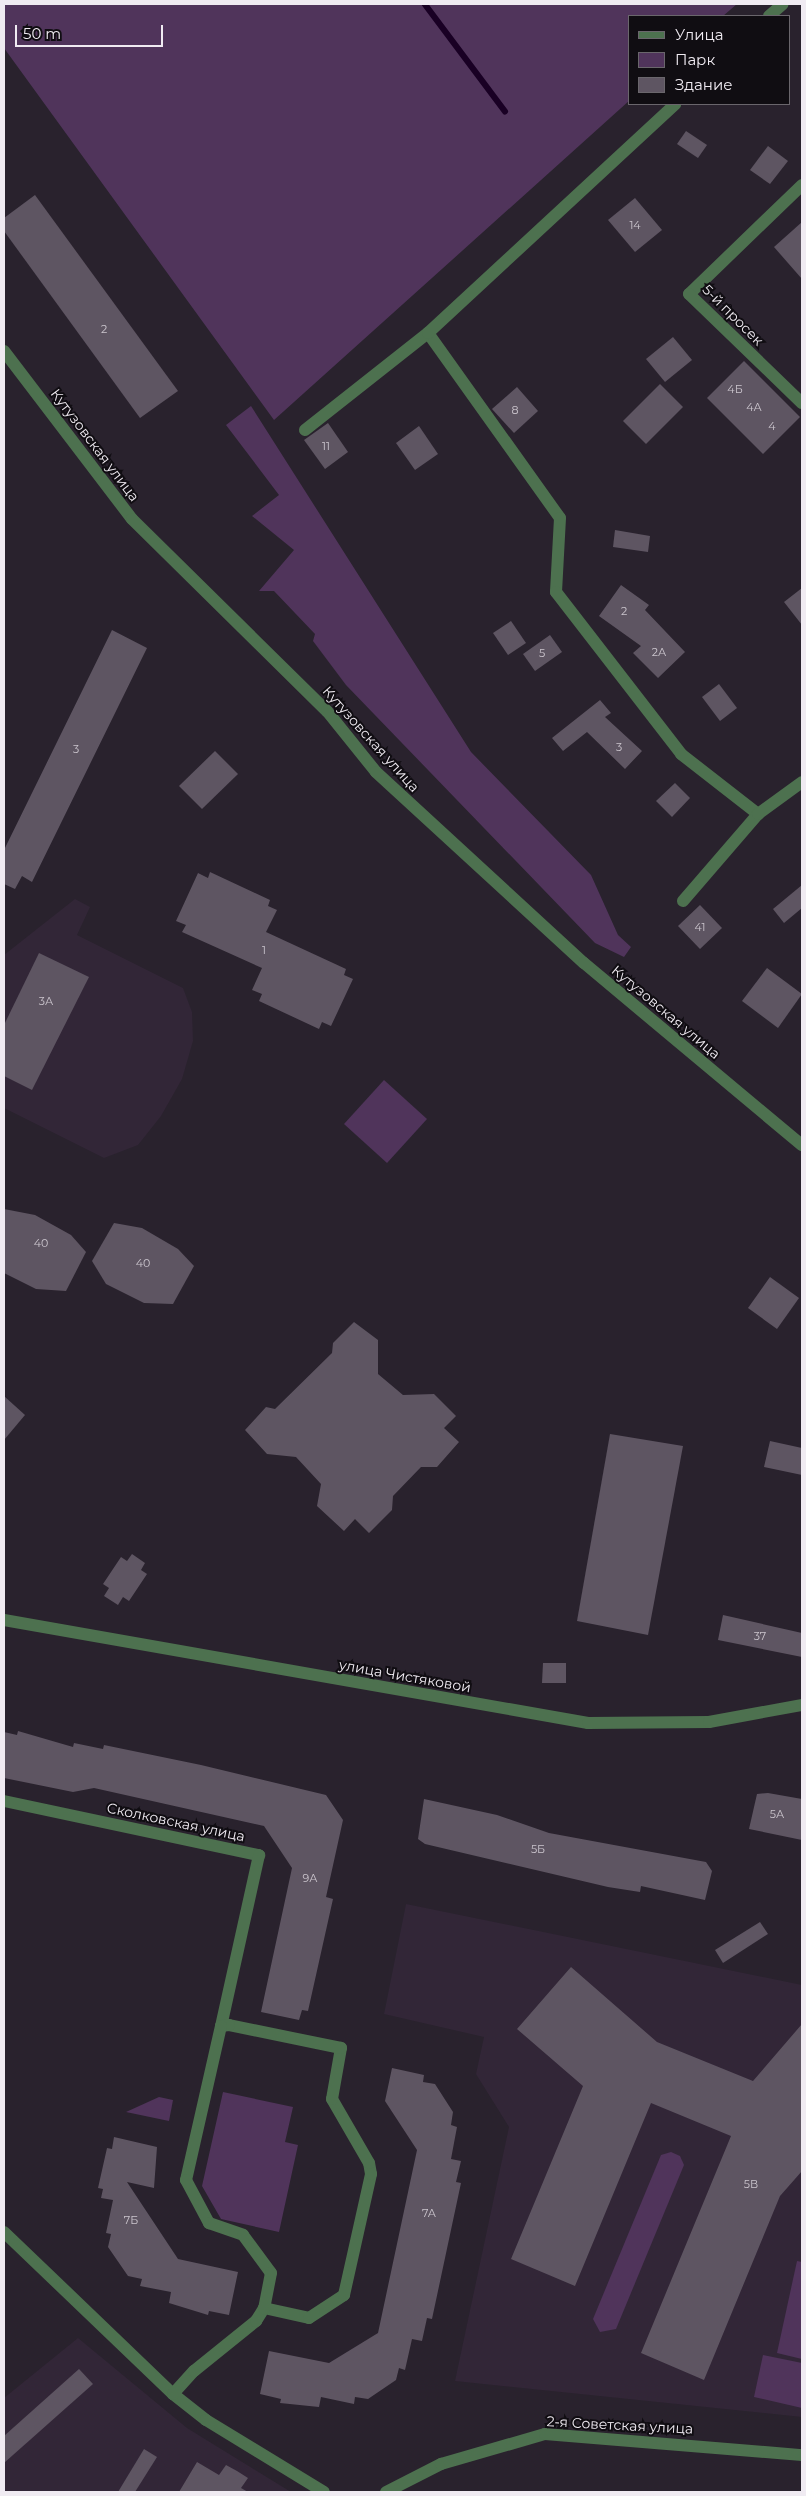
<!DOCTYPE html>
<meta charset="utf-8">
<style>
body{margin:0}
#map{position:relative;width:806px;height:2496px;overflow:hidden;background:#29222d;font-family:Montserrat,sans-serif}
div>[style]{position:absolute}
.built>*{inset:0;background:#322637}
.green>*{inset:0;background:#50345b}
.stream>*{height:5.5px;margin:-2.75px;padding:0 2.75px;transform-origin:2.75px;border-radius:2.75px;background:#190024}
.building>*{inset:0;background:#5e5562}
.minor>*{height:12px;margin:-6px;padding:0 6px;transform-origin:6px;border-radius:6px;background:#4d714f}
span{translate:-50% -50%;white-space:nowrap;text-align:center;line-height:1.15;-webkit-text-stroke:4px #100d12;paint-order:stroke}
.number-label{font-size:11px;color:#ccc6ce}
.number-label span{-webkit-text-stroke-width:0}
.street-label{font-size:14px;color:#f0ebf2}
.frame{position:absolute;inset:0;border:5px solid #f0ebf2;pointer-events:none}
.legend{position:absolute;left:628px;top:15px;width:162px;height:90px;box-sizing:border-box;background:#100d12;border:1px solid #6a666c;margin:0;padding:6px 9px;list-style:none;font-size:15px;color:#f0ebf2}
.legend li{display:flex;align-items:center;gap:10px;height:25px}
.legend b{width:25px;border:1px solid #6a666c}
.scale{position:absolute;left:15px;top:25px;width:148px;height:22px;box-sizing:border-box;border:2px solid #f0ebf2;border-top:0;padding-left:6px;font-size:15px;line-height:18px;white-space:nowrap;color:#f0ebf2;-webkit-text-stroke:4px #100d12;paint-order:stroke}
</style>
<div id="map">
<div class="built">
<div style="clip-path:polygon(75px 899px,90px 907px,77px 935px,183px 988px,192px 1012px,193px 1041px,182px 1079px,161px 1116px,138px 1145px,104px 1158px,4px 1108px,4px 955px)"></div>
<div style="clip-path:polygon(406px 1904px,802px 1985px,802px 2417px,455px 2381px,509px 2127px,476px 2074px,484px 2037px,384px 2014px)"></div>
<div style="clip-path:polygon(78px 2338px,187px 2428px,291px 2492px,4px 2492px,4px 2398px)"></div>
</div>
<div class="green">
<div style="clip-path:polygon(4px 4px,737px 4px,723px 16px,630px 16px,630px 100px,274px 420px,4px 48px)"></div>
<div style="clip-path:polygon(251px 406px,471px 752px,591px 875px,618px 935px,631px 947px,624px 957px,595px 943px,346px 685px,313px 641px,315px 634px,274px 591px,259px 591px,294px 550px,252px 516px,279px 495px,226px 425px)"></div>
<div style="clip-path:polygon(384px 1080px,427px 1119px,387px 1163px,344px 1124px)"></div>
<div style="clip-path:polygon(223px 2092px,293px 2107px,285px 2142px,298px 2145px,279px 2232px,221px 2219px,202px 2186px)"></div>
<div style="clip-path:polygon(159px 2097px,173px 2100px,169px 2121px,126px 2112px)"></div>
<div style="clip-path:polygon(671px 2152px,680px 2156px,684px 2165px,616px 2329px,600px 2332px,593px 2319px,661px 2155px)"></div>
<div style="clip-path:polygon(797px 2261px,802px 2262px,802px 2359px,777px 2353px)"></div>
<div style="clip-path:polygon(763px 2355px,802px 2363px,802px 2408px,754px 2397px)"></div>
</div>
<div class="stream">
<div style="left:425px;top:4px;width:134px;rotate:53.2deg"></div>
</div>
<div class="building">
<div style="clip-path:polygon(686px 131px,707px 145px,698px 158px,677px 144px)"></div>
<div style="clip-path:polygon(768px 146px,788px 161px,770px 184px,750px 170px)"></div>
<div style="clip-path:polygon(35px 195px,178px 391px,140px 418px,4px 231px,4px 218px)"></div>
<div style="clip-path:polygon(635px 198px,662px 230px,635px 252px,608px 220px)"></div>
<div style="clip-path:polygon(802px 222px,802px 279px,774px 247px)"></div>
<div style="clip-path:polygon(673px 337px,692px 360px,665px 382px,646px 359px)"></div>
<div style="clip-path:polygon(744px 361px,800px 417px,763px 454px,707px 398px)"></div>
<div style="clip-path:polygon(660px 384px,683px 407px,646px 444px,623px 421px)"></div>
<div style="clip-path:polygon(517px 387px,538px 411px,514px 433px,492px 409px)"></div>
<div style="clip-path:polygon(328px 423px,348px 452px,325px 469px,304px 440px)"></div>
<div style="clip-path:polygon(419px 426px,438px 454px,415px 470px,396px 443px)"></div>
<div style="clip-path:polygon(615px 530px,650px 536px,648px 552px,613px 547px)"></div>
<div style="clip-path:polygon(621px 585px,649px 605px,645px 610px,685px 652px,658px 678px,633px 653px,641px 646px,599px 616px)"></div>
<div style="clip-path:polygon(802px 588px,802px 625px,784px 602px)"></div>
<div style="clip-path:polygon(511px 621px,526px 643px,508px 655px,493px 633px)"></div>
<div style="clip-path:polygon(112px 630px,147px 648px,32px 882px,22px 876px,15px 889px,4px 884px,4px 850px)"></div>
<div style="clip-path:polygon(550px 635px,562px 652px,535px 671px,523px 654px)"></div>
<div style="clip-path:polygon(719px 684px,737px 708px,720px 721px,702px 697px)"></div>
<div style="clip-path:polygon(600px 700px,611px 713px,605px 717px,642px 751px,625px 769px,587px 732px,563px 751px,552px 738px)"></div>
<div style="clip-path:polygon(215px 751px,238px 774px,202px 809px,179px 786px)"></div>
<div style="clip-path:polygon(675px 783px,690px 798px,672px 817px,656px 801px)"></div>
<div style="clip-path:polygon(210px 872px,270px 900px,268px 906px,277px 910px,266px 932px,346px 969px,344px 975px,353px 979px,331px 1026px,322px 1022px,319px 1029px,259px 1001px,262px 994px,252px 990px,262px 968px,182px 932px,186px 925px,176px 921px,198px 873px,208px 878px)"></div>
<div style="clip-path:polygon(802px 885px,802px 908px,784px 923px,773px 909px)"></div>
<div style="clip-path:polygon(700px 905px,722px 928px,700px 949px,678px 926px)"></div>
<div style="clip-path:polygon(39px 953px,89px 977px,32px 1090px,4px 1076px,4px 1025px)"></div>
<div style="clip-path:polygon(767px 968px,802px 994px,778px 1028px,742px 1001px)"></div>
<div style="clip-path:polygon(4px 1209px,35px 1215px,71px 1235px,86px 1252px,66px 1291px,36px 1289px,4px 1273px)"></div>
<div style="clip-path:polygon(114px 1223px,142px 1228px,178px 1249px,194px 1266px,173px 1304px,144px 1303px,106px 1284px,92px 1261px)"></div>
<div style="clip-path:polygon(770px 1277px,799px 1298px,777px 1329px,748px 1308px)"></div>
<div style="clip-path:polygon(354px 1322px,378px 1340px,378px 1374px,403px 1395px,434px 1394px,456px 1416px,444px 1428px,459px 1442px,437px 1467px,421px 1467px,393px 1496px,392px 1510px,369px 1533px,355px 1519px,344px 1531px,317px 1506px,321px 1484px,296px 1457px,267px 1454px,245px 1430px,266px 1407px,275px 1409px,332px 1353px,333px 1343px)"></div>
<div style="clip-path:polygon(4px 1396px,25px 1415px,4px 1440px)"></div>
<div style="clip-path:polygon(610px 1434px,683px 1446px,648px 1635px,577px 1621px)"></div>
<div style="clip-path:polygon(770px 1441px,802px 1448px,802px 1475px,764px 1467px)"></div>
<div style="clip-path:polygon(132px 1554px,145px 1563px,141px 1570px,147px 1574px,129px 1601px,123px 1597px,118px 1605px,104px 1596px,109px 1588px,103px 1584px,121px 1557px,127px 1561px)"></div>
<div style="clip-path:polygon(723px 1615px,802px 1633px,802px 1657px,718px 1640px)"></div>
<div style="clip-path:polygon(543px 1663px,566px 1663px,566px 1683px,542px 1683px)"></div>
<div style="clip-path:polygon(18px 1731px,73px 1747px,74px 1743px,103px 1749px,104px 1745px,201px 1765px,326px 1795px,343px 1820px,326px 1897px,333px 1899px,308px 2011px,302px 2010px,299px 2020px,261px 2012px,292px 1868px,264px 1826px,94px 1788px,73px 1792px,4px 1778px,4px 1732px,17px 1735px)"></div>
<div style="clip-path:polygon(768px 1793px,802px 1799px,802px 1840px,749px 1829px,757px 1794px)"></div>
<div style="clip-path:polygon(424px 1799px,497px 1815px,549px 1833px,706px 1862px,712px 1871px,705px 1900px,641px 1886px,640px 1892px,608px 1887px,425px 1844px,418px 1839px)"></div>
<div style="clip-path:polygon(760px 1922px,768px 1934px,723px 1963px,715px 1950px)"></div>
<div style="clip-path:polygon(571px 1967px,657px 2042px,753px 2081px,802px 2024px,802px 2171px,780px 2196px,704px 2380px,641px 2353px,731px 2136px,651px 2103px,575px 2286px,511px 2259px,583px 2086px,517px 2029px)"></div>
<div style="clip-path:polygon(392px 2068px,424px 2075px,423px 2082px,435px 2084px,453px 2112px,451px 2125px,457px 2127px,451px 2159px,461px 2161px,456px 2182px,461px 2183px,432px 2319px,427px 2318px,422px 2341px,412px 2339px,405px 2370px,399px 2368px,396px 2380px,368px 2399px,355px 2397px,354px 2404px,321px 2397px,319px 2407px,280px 2403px,281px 2399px,260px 2394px,269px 2351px,329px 2363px,378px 2333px,417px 2150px,385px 2101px)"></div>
<div style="clip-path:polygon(114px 2137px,157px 2147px,154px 2188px,127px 2182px,178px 2259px,238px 2272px,229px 2315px,209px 2311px,208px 2315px,169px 2303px,171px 2292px,140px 2286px,142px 2279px,128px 2276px,108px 2247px,111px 2234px,106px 2233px,113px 2200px,101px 2198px,103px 2189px,98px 2188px,107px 2148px,112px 2149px)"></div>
<div style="clip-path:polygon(79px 2369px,93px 2384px,4px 2463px,4px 2436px)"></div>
<div style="clip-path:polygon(144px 2449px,157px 2457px,135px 2492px,118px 2492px)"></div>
<div style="clip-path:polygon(197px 2462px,219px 2475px,226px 2465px,237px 2471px,248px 2478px,241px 2488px,248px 2492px,179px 2492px)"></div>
</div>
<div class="minor">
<div style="left:769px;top:16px;width:18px;rotate:-41deg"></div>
<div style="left:802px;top:185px;width:157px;rotate:136deg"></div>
<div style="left:689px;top:294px;width:157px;rotate:44deg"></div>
<div style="left:428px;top:333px;width:227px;rotate:54.5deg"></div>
<div style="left:560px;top:518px;width:74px;rotate:93.1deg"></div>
<div style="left:556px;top:592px;width:205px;rotate:52.3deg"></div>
<div style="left:681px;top:754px;width:98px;rotate:37.9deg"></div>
<div style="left:4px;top:351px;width:211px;rotate:52.7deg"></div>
<div style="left:132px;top:519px;width:274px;rotate:44.6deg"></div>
<div style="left:327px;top:711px;width:78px;rotate:51.2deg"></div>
<div style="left:376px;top:772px;width:282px;rotate:42.6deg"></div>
<div style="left:584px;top:963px;width:284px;rotate:39.9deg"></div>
<div style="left:305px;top:430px;width:157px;rotate:-38.3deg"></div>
<div style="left:428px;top:333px;width:337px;rotate:-42.8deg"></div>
<div style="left:683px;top:901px;width:115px;rotate:-49.2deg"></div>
<div style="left:758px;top:814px;width:54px;rotate:-36deg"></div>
<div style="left:4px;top:1620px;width:593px;rotate:10deg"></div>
<div style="left:588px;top:1723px;width:121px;rotate:-0.5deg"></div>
<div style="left:709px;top:1722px;width:95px;rotate:-10.4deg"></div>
<div style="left:4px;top:1801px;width:261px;rotate:12deg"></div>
<div style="left:259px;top:1855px;width:175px;rotate:102.5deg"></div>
<div style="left:4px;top:2232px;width:234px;rotate:43.8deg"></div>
<div style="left:173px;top:2394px;width:42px;rotate:38.2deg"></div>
<div style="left:206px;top:2420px;width:138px;rotate:31.4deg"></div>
<div style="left:173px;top:2394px;width:31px;rotate:-48deg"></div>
<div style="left:194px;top:2371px;width:80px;rotate:-38.9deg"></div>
<div style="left:256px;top:2321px;width:15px;rotate:-58deg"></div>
<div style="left:264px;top:2308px;width:46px;rotate:12.5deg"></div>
<div style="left:309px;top:2318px;width:42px;rotate:-33.3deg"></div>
<div style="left:344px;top:2295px;width:124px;rotate:-77.4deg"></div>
<div style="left:371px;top:2174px;width:11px;rotate:-100deg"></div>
<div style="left:369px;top:2163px;width:74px;rotate:-120deg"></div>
<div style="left:332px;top:2099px;width:52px;rotate:-80deg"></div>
<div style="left:341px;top:2048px;width:114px;rotate:-168.4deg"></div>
<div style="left:229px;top:2025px;width:8px;rotate:173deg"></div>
<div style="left:221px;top:2026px;width:158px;rotate:102.8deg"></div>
<div style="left:186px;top:2180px;width:49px;rotate:61.9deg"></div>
<div style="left:209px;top:2223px;width:36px;rotate:19deg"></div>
<div style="left:243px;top:2235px;width:47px;rotate:53.6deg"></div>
<div style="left:271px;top:2273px;width:36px;rotate:101deg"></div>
<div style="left:386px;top:2492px;width:62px;rotate:-27deg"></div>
<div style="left:441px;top:2464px;width:108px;rotate:-16.1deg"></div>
<div style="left:545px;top:2434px;width:258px;rotate:4.7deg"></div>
</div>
<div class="number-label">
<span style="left:635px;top:225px">14</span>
<span style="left:104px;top:329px">2</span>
<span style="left:735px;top:389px">4Б</span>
<span style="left:754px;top:407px">4А</span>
<span style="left:515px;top:410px">8</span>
<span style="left:772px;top:426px">4</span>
<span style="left:326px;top:446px">11</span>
<span style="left:624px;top:611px">2</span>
<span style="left:659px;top:652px">2А</span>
<span style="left:542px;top:653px">5</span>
<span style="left:619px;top:747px">3</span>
<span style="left:76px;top:749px">3</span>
<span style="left:700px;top:927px">41</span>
<span style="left:264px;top:950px">1</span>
<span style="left:46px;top:1001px">3А</span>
<span style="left:41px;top:1243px">40</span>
<span style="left:143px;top:1263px">40</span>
<span style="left:760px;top:1636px">37</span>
<span style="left:777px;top:1814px">5А</span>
<span style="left:538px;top:1849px">5Б</span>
<span style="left:310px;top:1878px">9А</span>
<span style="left:751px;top:2184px">5В</span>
<span style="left:429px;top:2213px">7А</span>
<span style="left:131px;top:2220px">7Б</span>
</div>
<div class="street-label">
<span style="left:733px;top:315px;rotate:45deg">5-й просек</span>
<span style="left:95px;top:445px;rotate:53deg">Кутузовская улица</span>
<span style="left:371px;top:739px;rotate:48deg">Кутузовская улица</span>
<span style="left:666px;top:1012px;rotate:40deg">Кутузовская улица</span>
<span style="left:405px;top:1676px;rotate:10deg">улица Чистяковой</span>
<span style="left:176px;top:1822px;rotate:12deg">Сколковская улица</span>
<span style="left:620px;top:2425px;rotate:3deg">2-я Советская улица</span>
</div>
<div class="frame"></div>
<ul class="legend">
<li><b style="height:6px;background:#4d714f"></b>Улица</li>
<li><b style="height:14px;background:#50345b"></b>Парк</li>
<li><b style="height:14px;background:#5e5562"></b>Здание</li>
</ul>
<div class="scale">50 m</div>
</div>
